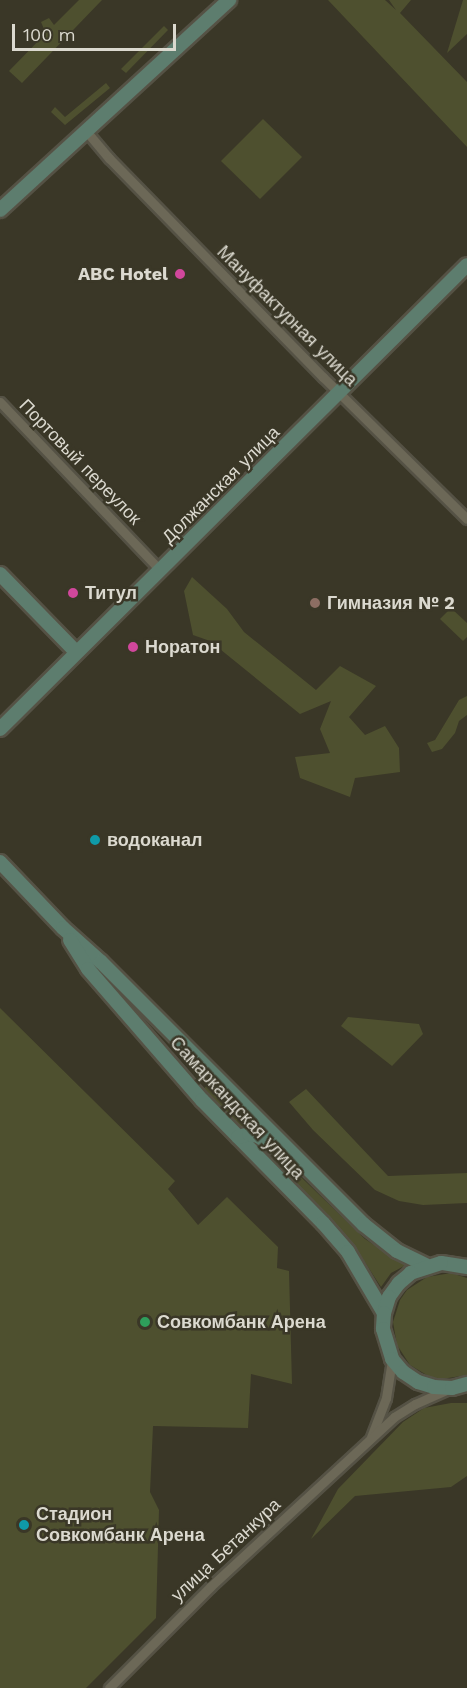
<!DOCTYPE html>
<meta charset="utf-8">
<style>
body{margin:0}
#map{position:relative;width:467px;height:1688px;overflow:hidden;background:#3a3727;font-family:"Work Sans",sans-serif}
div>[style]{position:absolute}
.green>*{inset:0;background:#4e502f}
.roads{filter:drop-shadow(2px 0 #555245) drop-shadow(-2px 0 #555245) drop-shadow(0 2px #555245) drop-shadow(0 -2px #555245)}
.street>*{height:9px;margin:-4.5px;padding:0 4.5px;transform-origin:4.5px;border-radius:4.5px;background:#6c6857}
.secondary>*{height:14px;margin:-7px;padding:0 7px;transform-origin:7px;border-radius:7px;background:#5d7d6e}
.dots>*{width:16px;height:16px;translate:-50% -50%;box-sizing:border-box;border:3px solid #3a3727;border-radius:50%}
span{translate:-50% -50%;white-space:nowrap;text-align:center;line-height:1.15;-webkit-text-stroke:5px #3a3727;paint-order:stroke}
.poi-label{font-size:18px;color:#dbd9cf;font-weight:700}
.right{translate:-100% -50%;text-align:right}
.left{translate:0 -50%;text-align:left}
.street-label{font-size:18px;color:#dbd9cf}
.scale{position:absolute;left:12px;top:24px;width:164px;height:27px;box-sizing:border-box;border:3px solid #dbd9cf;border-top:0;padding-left:8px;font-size:18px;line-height:21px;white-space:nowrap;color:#dbd9cf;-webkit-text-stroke:4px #3a3727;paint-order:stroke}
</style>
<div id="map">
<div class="green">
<div style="clip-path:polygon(79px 0,102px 0,22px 83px,9px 71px,49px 30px,44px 29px,41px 22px,49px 18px,54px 25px)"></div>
<div style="clip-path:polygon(328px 0,385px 0,396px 10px,389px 0,411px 0,400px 13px,467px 82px,467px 147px)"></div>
<div style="clip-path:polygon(463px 0,467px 0,467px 34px,447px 53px)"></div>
<div style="clip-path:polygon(164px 26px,168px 30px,126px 73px,121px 69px)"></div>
<div style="clip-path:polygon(106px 83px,110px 88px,65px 125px,51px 112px,55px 107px,65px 117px)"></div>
<div style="clip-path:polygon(263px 119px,302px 157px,260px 199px,221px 161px)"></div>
<div style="clip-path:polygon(192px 577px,227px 609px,244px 632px,316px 690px,340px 666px,376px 686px,349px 717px,365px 735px,385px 726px,399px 748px,400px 772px,355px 778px,350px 797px,300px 778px,295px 757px,330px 753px,320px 729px,331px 701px,300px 714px,210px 641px,193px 635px,184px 591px)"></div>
<div style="clip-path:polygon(451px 608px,467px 623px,467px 637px,463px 641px,440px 619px)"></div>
<div style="clip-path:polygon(467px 696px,467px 715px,459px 721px,455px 733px,442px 749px,432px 752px,427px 743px,435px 740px,459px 700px)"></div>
<div style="clip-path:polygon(0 1008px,175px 1181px,168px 1189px,198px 1225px,227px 1197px,278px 1247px,277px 1268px,289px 1271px,292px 1384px,251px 1374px,248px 1428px,153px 1426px,150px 1492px,159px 1510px,156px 1618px,86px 1688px,0 1688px)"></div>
<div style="clip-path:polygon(348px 1017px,419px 1024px,423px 1034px,392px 1066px,341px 1026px)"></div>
<div style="clip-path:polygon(212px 1081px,256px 1125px,238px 1128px,202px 1090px)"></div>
<div style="clip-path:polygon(306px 1089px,388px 1176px,467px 1173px,467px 1203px,423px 1205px,399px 1201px,375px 1190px,313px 1130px,289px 1102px)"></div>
<div style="clip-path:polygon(263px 1145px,274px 1151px,365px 1239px,394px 1258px,408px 1264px,391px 1273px,381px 1287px,355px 1247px,258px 1148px)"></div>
<div style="clip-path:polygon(451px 1273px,467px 1278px,467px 1375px,442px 1379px,430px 1377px,410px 1365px,397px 1345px,393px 1322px,400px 1300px,407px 1290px,427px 1277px)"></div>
<div style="clip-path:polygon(451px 1403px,467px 1403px,467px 1476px,451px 1487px,355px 1496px,311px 1539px,338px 1489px,403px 1422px,424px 1408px)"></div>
</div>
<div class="roads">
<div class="street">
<div style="left:87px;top:132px;width:34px;rotate:50deg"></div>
<div style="left:109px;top:158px;width:306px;rotate:45.7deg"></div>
<div style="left:323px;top:377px;width:202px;rotate:44.6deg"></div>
<div style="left:0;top:402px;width:232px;rotate:46.4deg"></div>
<div style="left:371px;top:1437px;width:42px;rotate:-69deg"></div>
<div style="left:386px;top:1398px;width:39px;rotate:-81deg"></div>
<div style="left:109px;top:1688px;width:143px;rotate:-45deg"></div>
<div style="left:210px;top:1587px;width:251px;rotate:-42.7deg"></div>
<div style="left:394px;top:1417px;width:25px;rotate:-32deg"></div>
<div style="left:415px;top:1404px;width:37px;rotate:-24deg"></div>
</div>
<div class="secondary">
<div style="left:0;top:210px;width:311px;rotate:-42.5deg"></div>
<div style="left:0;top:574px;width:109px;rotate:45.7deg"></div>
<div style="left:0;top:729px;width:658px;rotate:-44.82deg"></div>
<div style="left:0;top:862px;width:91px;rotate:46.3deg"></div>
<div style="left:63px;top:928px;width:51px;rotate:41.8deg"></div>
<div style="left:101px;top:962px;width:371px;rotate:45deg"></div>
<div style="left:363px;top:1224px;width:43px;rotate:38.5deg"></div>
<div style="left:397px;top:1251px;width:32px;rotate:26deg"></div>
<div style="left:70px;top:940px;width:34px;rotate:58deg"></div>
<div style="left:88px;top:969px;width:174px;rotate:49deg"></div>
<div style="left:202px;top:1100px;width:173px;rotate:45.5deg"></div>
<div style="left:323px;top:1223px;width:38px;rotate:49deg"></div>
<div style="left:348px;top:1252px;width:71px;rotate:59.5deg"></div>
<div style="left:238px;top:1137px;width:11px;rotate:-15deg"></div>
<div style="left:249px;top:1134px;width:9px;rotate:13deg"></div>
<div style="left:258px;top:1136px;width:33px;rotate:35deg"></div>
<div style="left:467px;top:1267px;width:26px;rotate:-171deg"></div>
<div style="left:441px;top:1263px;width:32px;rotate:162deg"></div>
<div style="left:411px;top:1273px;width:16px;rotate:140deg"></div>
<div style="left:399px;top:1283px;width:17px;rotate:126deg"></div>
<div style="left:389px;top:1297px;width:17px;rotate:107deg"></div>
<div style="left:384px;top:1313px;width:16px;rotate:94deg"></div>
<div style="left:383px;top:1329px;width:31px;rotate:73deg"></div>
<div style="left:392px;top:1359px;width:17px;rotate:50deg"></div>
<div style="left:403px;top:1372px;width:18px;rotate:34deg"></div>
<div style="left:418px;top:1382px;width:17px;rotate:17deg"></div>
<div style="left:434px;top:1387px;width:18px;rotate:3deg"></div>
<div style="left:452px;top:1388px;width:16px;rotate:-15deg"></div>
</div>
</div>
<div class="dots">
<div style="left:180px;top:274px;background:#d1479c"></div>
<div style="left:73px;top:593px;background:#d1479c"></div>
<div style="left:315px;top:603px;background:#8d6e63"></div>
<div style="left:133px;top:647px;background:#d1479c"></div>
<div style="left:95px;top:840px;background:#0f9aa8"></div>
<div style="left:145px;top:1322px;background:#2e9e5b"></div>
<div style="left:24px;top:1525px;background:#0f9aa8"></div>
</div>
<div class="poi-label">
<span class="right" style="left:168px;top:274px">ABC Hotel</span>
<span class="left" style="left:85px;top:593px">Титул</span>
<span class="left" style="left:327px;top:603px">Гимназия № 2</span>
<span class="left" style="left:145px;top:647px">Норатон</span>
<span class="left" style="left:107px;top:840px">водоканал</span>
<span class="left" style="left:157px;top:1322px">Совкомбанк Арена</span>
<span class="left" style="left:36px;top:1525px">Стадион<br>Совкомбанк Арена</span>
</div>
<div class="street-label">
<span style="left:287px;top:316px;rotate:45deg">Мануфактурная улица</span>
<span style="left:80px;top:462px;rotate:46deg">Портовый переулок</span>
<span style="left:221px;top:485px;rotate:-45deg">Должанская улица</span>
<span style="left:237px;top:1108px;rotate:47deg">Самаркандская улица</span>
<span style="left:226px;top:1550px;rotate:-43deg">улица Бетанкура</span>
</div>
<div class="scale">100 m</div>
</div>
